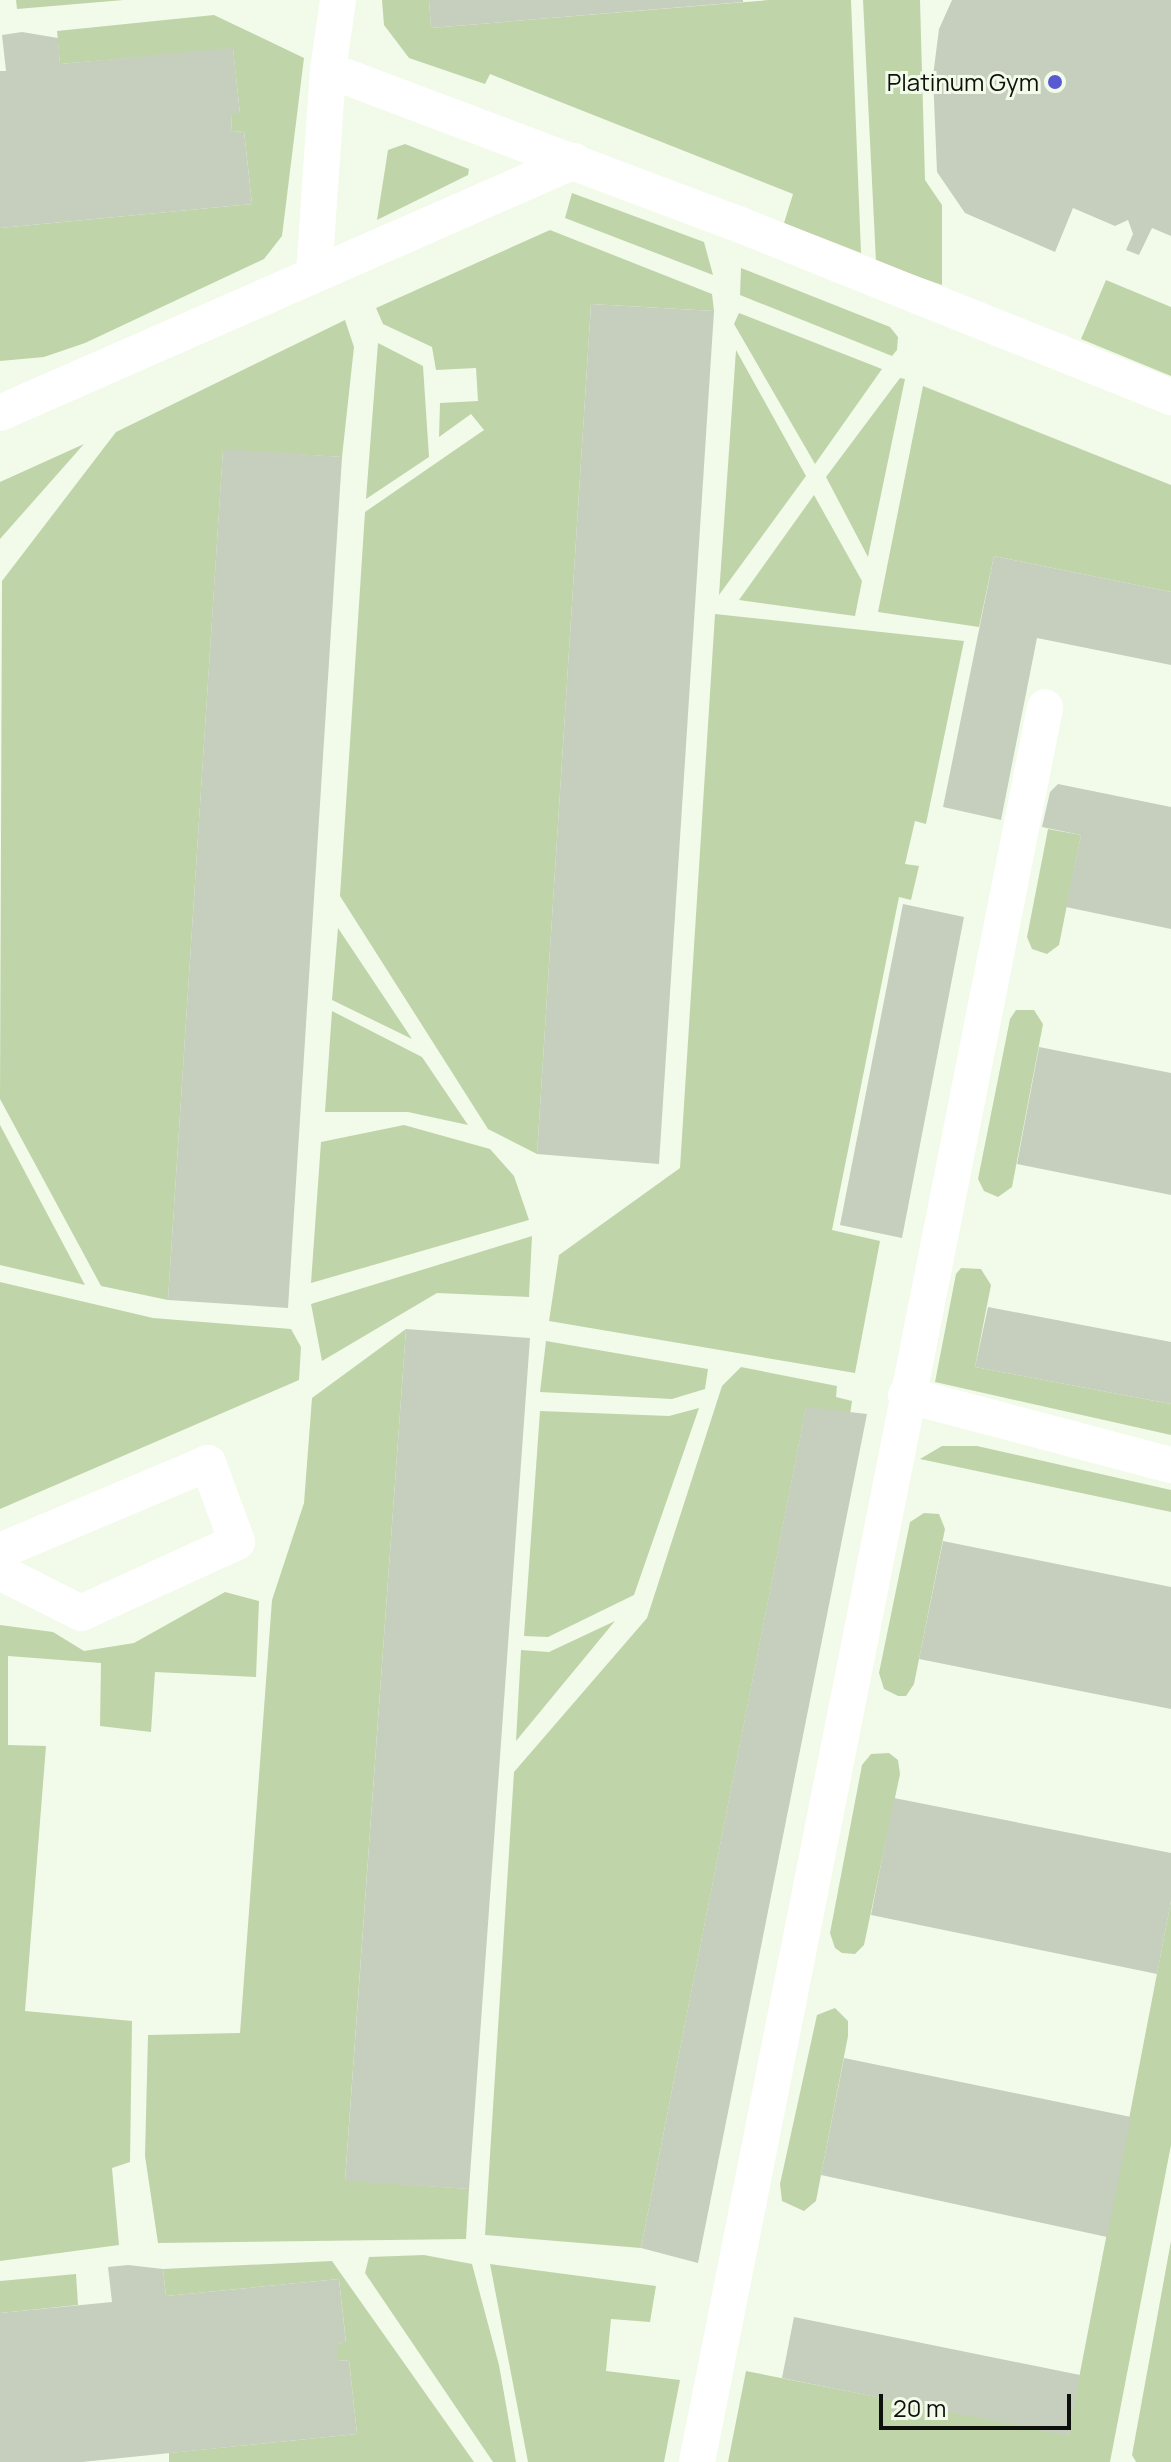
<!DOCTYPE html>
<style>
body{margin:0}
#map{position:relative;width:1171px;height:2462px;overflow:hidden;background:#f2fbe9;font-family:Manrope,sans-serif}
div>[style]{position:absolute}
.green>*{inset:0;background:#c0d4aa}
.building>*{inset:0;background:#c6cebd}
.service>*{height:36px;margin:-18px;padding:0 18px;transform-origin:18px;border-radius:18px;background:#fff}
.dots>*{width:22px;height:22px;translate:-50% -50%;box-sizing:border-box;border:4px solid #f2fbe9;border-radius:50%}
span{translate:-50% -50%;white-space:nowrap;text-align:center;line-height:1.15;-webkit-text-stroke:6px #f2fbe9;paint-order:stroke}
.poi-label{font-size:24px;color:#0e110b}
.right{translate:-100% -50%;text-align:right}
.scale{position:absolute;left:879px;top:2394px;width:192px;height:36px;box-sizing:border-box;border:4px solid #0e110b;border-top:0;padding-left:10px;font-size:24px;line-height:28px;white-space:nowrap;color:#0e110b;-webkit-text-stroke:6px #f2fbe9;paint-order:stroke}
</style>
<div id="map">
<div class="green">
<div style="clip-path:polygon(16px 0,124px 0,17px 9px)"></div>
<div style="clip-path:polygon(382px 0,429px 0,431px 28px,769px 0,851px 0,861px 253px,784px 223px,793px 194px,490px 74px,485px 84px,409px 58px,384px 25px)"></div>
<div style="clip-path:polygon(863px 0,920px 0,925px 180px,942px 205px,942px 285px,876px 262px)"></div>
<div style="clip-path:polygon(214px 15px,304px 58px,282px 236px,264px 259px,85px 343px,44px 357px,0 361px,0 228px,252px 204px,244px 131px,232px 132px,231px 114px,240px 114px,233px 49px,60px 64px,57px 31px)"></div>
<div style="clip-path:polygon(405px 144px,469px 169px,468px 175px,377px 220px,388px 150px)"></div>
<div style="clip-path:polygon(572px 193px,704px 242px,713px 275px,565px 218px)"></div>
<div style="clip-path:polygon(550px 230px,712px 294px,714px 311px,591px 304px,537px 1154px,488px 1129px,340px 896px,365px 512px,484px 430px,471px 414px,439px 437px,440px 403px,478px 401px,476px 368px,436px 370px,432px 347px,383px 324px,376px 308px)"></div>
<div style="clip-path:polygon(741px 268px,890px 327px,898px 337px,897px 350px,892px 356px,740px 295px)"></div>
<div style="clip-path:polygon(1106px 280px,1171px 307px,1171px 376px,1081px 339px)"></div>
<div style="clip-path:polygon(739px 313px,882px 369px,815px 464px,734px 324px)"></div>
<div style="clip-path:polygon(345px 320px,354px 347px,342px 457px,223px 450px,168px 1300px,101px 1286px,0 1099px,2px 581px,116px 432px)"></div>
<div style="clip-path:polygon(378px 343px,423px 366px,429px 457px,366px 499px)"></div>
<div style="clip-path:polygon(736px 350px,806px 476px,719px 595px)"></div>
<div style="clip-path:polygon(900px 378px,905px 379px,868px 557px,826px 477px)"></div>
<div style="clip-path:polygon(923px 386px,1171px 485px,1171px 592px,994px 556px,979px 627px,878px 612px)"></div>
<div style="clip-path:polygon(84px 444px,0 539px,0 482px)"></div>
<div style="clip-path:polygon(814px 495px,862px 581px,855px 616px,739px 600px)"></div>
<div style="clip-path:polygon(715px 614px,964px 641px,926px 824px,915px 821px,905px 864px,919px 866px,911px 900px,899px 897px,832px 1230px,880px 1241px,855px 1373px,549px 1321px,559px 1255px,680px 1168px)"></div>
<div style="clip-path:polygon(1048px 829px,1081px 835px,1059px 945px,1047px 954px,1032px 949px,1027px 937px)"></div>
<div style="clip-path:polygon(338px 928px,412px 1039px,332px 1000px)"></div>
<div style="clip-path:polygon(1016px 1010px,1034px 1010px,1043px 1024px,1012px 1187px,998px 1197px,984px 1191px,978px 1179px,1010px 1019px)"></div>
<div style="clip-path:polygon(332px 1011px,422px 1057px,468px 1125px,408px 1112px,325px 1112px)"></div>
<div style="clip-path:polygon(0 1125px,85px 1285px,0 1265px)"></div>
<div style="clip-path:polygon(404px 1125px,490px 1149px,514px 1176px,529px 1220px,311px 1283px,321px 1142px)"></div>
<div style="clip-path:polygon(532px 1236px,529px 1297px,437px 1293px,322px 1361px,311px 1304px)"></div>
<div style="clip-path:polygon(961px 1268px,981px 1269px,991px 1285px,975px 1367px,1171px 1404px,1171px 1435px,935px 1382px,956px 1274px)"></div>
<div style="clip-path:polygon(0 1282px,153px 1318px,291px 1329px,301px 1347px,299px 1380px,0 1509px)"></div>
<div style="clip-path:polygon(406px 1329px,345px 2180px,469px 2189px,466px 2239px,158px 2243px,145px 2156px,148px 2035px,240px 2033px,272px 1600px,304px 1503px,312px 1398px)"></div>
<div style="clip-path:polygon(546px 1341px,708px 1369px,705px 1389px,672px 1399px,540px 1392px)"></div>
<div style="clip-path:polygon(741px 1367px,837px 1386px,836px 1397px,852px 1401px,850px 1415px,806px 1408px,641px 2248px,485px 2235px,514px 1772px,647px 1618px,722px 1386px)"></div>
<div style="clip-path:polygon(699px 1408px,634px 1595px,548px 1637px,524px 1636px,540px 1411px,669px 1416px)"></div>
<div style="clip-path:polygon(942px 1446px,977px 1446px,1171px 1490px,1171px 1512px,920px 1459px)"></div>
<div style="clip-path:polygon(924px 1513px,939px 1514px,945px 1529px,914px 1684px,906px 1696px,898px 1696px,884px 1689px,879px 1673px,910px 1522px)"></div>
<div style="clip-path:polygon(225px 1592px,259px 1601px,256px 1677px,155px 1672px,151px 1732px,100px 1726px,101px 1663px,8px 1656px,8px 1745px,46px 1746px,25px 2011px,132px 2021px,130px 2162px,112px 2168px,119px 2245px,0 2261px,0 1625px,53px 1632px,84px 1651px,134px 1643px)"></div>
<div style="clip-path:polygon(615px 1621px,516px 1741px,521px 1650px,549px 1652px)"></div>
<div style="clip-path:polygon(889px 1753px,898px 1760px,900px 1774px,864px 1945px,855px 1954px,842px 1953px,835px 1948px,830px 1933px,862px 1765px,871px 1754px)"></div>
<div style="clip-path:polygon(1171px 1901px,1171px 2145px,1110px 2462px,728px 2462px,746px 2371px,1068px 2435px)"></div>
<div style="clip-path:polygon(835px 2008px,848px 2021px,848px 2036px,816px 2201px,804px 2211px,782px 2201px,780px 2184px,817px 2015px)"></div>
<div style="clip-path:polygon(1171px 2241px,1171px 2462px,1136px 2462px,1132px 2455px)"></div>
<div style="clip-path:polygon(424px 2255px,472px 2264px,499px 2365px,516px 2462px,493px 2462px,365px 2273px,369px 2257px)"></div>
<div style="clip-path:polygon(332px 2261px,474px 2462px,169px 2462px,169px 2453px,357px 2434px,349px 2360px,338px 2361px,338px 2344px,346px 2342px,339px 2279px,166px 2296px,163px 2269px)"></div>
<div style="clip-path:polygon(490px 2264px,656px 2286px,650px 2322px,611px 2319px,606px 2371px,680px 2380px,664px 2462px,528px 2462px)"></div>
<div style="clip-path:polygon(76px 2274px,78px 2305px,0 2313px,0 2281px)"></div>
</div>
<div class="building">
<div style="clip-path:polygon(429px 0,743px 0,743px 2px,431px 28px)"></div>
<div style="clip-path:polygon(952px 0,1171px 0,1171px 236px,1152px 228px,1139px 255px,1126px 250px,1133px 234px,1128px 220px,1115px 226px,1073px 208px,1055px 252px,965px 213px,937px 172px,933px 76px,939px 29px)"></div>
<div style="clip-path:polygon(22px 32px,58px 38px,60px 64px,233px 48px,240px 114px,231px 114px,232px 132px,244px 131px,252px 204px,0 228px,0 71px,6px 71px,2px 35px)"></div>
<div style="clip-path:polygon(591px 304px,714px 311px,659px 1164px,537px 1154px)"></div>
<div style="clip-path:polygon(223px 449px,342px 457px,288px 1308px,168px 1300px)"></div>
<div style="clip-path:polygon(994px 556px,1171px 592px,1171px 665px,1037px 638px,1001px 820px,943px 807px)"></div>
<div style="clip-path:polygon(1058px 784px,1171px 807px,1171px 929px,1066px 907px,1081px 835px,1042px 827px,1050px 792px)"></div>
<div style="clip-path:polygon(903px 904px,964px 917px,902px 1238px,840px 1225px)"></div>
<div style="clip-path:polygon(1039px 1047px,1171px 1073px,1171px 1195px,1017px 1164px)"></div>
<div style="clip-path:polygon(988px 1307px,1171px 1342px,1171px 1404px,975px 1367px)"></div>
<div style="clip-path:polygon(406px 1329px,530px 1338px,469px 2189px,345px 2181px)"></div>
<div style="clip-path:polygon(806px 1407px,867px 1414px,698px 2263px,641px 2248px)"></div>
<div style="clip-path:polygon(943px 1541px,1171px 1587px,1171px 1709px,919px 1659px)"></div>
<div style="clip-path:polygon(894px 1798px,1171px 1853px,1171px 1901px,1157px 1974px,871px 1915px)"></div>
<div style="clip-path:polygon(844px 2058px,1131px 2117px,1107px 2237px,821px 2175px)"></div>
<div style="clip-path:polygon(128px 2265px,163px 2269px,166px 2296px,339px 2279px,346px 2343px,338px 2344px,338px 2361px,349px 2360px,357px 2434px,82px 2462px,0 2462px,0 2313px,112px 2302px,108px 2267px)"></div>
<div style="clip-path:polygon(794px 2317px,1080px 2375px,1068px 2436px,782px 2378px)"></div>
</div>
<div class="service">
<div style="left:338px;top:0;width:71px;rotate:98.1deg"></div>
<div style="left:328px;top:70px;width:433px;rotate:20.6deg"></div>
<div style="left:733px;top:222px;width:472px;rotate:21.8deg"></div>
<div style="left:314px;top:275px;width:205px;rotate:-86.1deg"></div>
<div style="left:0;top:413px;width:627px;rotate:-23.7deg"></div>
<div style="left:906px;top:1395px;width:274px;rotate:14.8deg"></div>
<div style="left:0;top:1551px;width:226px;rotate:-22.9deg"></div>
<div style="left:208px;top:1463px;width:84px;rotate:69.8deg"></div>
<div style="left:237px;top:1542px;width:171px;rotate:155.5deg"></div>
<div style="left:81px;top:1613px;width:91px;rotate:-153.2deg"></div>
<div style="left:697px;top:2462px;width:1789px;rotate:-78.78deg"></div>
</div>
<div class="dots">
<div style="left:1055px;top:82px;background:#5959d1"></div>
</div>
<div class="poi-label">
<span class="right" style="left:1039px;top:82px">Platinum Gym</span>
</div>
<div class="scale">20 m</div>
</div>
